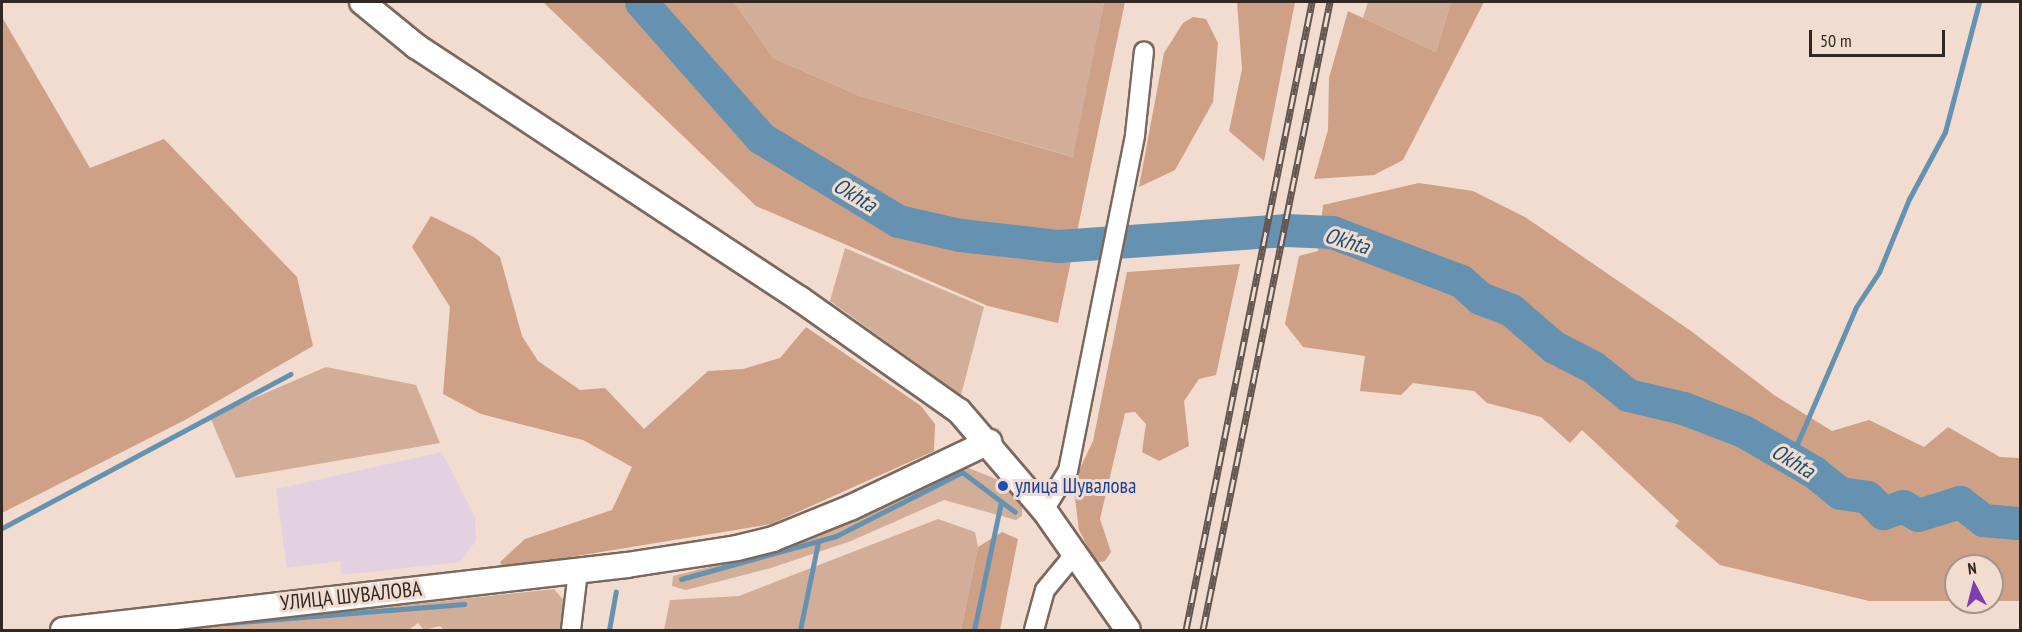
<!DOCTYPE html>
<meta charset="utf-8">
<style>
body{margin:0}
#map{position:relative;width:2022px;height:632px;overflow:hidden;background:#f2dcd0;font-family:"PT Sans Narrow",sans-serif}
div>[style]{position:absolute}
.industrial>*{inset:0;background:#e3d1e1}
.green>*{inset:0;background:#d2ae99}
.forest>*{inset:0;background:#cea085}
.stream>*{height:5px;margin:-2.5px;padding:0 2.5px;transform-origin:2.5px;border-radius:2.5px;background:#6692b2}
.river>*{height:33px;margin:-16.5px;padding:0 16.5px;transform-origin:16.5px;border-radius:16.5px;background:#6692b2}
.roads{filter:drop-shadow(2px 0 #7b685d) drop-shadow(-2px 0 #7b685d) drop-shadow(0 2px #7b685d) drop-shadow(0 -2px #7b685d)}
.street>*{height:18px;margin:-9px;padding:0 9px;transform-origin:9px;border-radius:9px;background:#fff}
.secondary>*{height:24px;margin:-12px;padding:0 12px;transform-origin:12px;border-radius:12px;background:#fff}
.rail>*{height:7px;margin-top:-3.5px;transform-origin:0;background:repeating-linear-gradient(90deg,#f2dcd0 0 14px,#635650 0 28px);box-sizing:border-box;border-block:2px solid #635650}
.dots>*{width:16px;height:16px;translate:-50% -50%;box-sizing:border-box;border:3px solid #f2dcd0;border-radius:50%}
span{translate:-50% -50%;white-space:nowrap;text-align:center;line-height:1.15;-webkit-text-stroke:6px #f2dcd0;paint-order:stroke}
.transit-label{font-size:21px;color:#164399}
.left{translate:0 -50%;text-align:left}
.street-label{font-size:21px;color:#312824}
.water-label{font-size:22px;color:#1b4f70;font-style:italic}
.frame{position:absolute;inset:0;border:3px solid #312824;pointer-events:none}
.north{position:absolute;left:1944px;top:554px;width:60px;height:60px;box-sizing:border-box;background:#f2dcd0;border:2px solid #a5948b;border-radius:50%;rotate:353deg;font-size:16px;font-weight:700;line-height:24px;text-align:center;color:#312824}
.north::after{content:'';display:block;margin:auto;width:21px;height:27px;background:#7d3eb3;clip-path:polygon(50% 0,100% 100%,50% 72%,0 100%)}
.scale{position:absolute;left:1809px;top:30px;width:136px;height:27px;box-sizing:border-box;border:3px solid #312824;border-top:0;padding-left:8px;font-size:18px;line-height:21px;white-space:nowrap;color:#312824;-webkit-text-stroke:4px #f2dcd0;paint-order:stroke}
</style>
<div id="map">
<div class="industrial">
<div style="clip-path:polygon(442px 452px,475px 517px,476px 541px,460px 562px,342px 575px,340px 561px,287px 568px,276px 489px)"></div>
</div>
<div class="green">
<div style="clip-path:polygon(734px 2px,1104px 2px,1074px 157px,860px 96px,773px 58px)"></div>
<div style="clip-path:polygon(1368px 2px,1451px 2px,1436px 52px,1363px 18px)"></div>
<div style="clip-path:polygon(845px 248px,984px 307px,961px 395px,830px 301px)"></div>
<div style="clip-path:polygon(326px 367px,416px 385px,440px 443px,236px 478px,210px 417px)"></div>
<div style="clip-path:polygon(961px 465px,1006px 483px,1022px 499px,1022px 516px,1016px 520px,944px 500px,851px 541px,771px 568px,686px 590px,672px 586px,673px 576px,770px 552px)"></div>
<div style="clip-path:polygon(938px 519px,975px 532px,978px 547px,961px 630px,664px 630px,670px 600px,739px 596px)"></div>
<div style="clip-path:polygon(554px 589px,567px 604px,561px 630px,444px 630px,440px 626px,424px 630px,418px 623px,409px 630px,173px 630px)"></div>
</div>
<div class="forest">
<div style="clip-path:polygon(543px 2px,734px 2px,773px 58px,860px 96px,1073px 157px,1104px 2px,1125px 2px,1058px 323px,988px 306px,756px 206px)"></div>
<div style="clip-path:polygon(1237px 2px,1295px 2px,1264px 161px,1229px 131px,1242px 69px)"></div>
<div style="clip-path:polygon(1451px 2px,1484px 2px,1403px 160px,1374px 175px,1314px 179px,1328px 130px,1329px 78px,1348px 11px,1436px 52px)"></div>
<div style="clip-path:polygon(2px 17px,90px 168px,164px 139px,297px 277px,313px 346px,185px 420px,2px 513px)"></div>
<div style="clip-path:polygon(1193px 17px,1206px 19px,1218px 43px,1213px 102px,1175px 170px,1139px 187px,1164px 53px,1183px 23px)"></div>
<div style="clip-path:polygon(1419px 183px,1473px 191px,1525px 217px,1691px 331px,1774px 395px,1832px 431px,1869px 420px,1924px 447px,1948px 427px,2000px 457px,2020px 458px,2020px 601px,1992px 601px,1992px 566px,1956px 566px,1956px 601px,1869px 601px,1720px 565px,1675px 526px,1679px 521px,1582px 430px,1570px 443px,1541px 417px,1487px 403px,1474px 391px,1413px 383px,1401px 395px,1360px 391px,1365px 356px,1303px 347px,1285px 324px,1299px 256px,1318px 251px,1323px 205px)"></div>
<div style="clip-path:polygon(431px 216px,474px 237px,500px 257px,522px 336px,538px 361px,580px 390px,605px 388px,644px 429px,708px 371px,743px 369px,780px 358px,806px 327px,921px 406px,935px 424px,934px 451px,771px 524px,503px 568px,500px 562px,525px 539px,612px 510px,632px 467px,583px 440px,481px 414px,443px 394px,450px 307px,412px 247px)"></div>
<div style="clip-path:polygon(1240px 264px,1216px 375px,1199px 379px,1184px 401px,1189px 446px,1159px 461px,1142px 452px,1146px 424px,1135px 412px,1125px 413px,1100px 519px,1111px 552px,1105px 561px,1096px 563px,1079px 530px,1073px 483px,1093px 441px,1127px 272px)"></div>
<div style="clip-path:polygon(1002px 532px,1018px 539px,1000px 630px,961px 630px,978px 547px)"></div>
</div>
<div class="stream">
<div style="left:1791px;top:458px;width:164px;rotate:-66.7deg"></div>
<div style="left:1856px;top:307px;width:42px;rotate:-56.7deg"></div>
<div style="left:1879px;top:272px;width:79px;rotate:-67.7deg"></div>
<div style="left:1909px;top:199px;width:76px;rotate:-61.8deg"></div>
<div style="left:1945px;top:132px;width:134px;rotate:-75.3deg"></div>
<div style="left:2px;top:528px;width:327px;rotate:-28.1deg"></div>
<div style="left:681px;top:579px;width:161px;rotate:-15.5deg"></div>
<div style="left:836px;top:536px;width:141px;rotate:-26.9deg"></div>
<div style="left:962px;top:472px;width:66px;rotate:37deg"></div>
<div style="left:227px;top:623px;width:238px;rotate:-4.6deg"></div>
<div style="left:609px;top:630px;width:39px;rotate:-80deg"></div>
<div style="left:800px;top:630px;width:90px;rotate:-78.4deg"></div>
<div style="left:974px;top:630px;width:131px;rotate:-78.1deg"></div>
</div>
<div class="river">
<div style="left:641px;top:2px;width:181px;rotate:48.6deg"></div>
<div style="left:761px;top:138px;width:160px;rotate:31.2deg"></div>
<div style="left:898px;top:221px;width:64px;rotate:12.7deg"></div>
<div style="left:960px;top:235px;width:99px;rotate:6.4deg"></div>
<div style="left:1058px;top:246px;width:229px;rotate:-4deg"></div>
<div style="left:1286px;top:230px;width:46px;rotate:2.5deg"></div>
<div style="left:1332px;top:232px;width:138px;rotate:20.8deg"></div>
<div style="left:1461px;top:281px;width:25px;rotate:42deg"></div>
<div style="left:1480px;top:298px;width:33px;rotate:21deg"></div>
<div style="left:1511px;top:310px;width:57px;rotate:40.7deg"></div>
<div style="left:1554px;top:347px;width:44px;rotate:27.1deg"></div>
<div style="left:1593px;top:367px;width:45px;rotate:38.7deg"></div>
<div style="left:1628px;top:395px;width:57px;rotate:13.3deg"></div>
<div style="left:1683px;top:408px;width:64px;rotate:21deg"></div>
<div style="left:1743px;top:431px;width:82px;rotate:30deg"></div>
<div style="left:1814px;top:472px;width:33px;rotate:39deg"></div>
<div style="left:1840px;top:493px;width:27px;rotate:8deg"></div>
<div style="left:1867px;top:497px;width:23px;rotate:45deg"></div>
<div style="left:1883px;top:513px;width:21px;rotate:-19deg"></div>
<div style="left:1903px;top:506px;width:17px;rotate:31deg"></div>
<div style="left:1918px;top:515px;width:44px;rotate:-17.2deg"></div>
<div style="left:1960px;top:502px;width:29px;rotate:38deg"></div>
<div style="left:1983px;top:520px;width:37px;rotate:5deg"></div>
</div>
<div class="roads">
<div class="street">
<div style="left:1044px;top:510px;width:46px;rotate:-58.4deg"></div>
<div style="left:1068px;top:471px;width:343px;rotate:-78.7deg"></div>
<div style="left:1135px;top:135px;width:84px;rotate:-83.9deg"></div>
<div style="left:571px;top:630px;width:59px;rotate:-83.2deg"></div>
<div style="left:1034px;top:630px;width:41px;rotate:-74.6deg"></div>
<div style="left:1045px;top:590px;width:45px;rotate:-50.4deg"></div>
</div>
<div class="secondary">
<div style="left:362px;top:2px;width:70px;rotate:39.2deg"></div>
<div style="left:416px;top:46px;width:460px;rotate:33.4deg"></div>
<div style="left:800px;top:299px;width:194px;rotate:35.2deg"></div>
<div style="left:959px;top:411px;width:130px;rotate:49.4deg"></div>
<div style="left:1044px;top:510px;width:146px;rotate:55deg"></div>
<div style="left:63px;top:630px;width:568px;rotate:-6.57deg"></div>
<div style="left:627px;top:565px;width:111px;rotate:-8.8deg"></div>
<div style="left:737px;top:548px;width:37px;rotate:-14deg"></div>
<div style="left:773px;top:539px;width:85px;rotate:-22.1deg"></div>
<div style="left:852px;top:507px;width:152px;rotate:-25.4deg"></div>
</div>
</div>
<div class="rail">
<div style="left:1186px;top:630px;width:641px;rotate:-78.65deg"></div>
<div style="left:1203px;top:630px;width:641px;rotate:-78.57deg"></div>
</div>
<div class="dots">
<div style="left:1003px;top:486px;background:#1a4fb4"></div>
</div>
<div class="transit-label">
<span class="left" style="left:1015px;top:486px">улица Шувалова</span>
</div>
<div class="street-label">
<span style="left:351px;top:596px;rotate:-6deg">УЛИЦА ШУВАЛОВА</span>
</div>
<div class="water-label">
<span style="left:855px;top:195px;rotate:31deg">Okhta</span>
<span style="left:1347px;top:241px;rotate:17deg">Okhta</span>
<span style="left:1793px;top:461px;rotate:31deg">Okhta</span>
</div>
<div class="frame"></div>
<div class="north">N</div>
<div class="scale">50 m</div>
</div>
